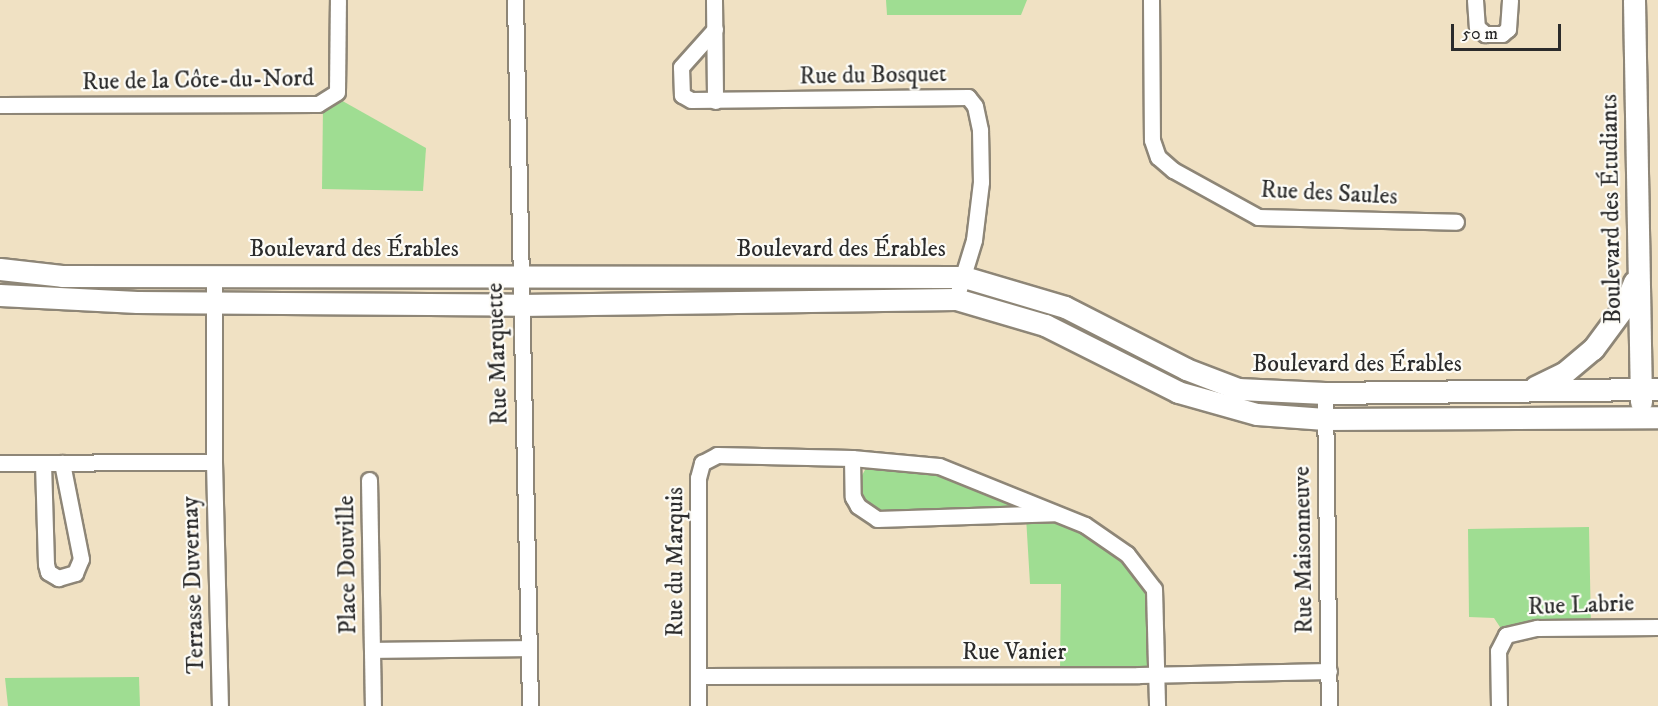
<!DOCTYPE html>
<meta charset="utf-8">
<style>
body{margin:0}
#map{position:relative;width:1658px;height:706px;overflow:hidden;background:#f0e1c3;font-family:"IM FELL DW Pica",serif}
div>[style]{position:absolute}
.green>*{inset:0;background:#9fdd92}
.roads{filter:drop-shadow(2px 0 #8e8677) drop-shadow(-2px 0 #8e8677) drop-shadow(0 2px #8e8677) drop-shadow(0 -2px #8e8677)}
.street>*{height:15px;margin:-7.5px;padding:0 7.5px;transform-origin:7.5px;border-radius:7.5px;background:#fff}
.secondary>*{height:21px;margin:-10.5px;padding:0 10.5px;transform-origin:10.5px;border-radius:10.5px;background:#fff}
span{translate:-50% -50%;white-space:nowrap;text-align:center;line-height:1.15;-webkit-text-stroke:4.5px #fdfcf7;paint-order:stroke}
.street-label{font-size:24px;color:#2b2b2b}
.scale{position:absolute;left:1451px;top:24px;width:110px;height:27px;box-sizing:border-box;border:3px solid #2b2b2b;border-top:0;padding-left:8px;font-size:18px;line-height:21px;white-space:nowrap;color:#2b2b2b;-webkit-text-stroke:4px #fdfcf7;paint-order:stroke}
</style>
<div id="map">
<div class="green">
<div style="clip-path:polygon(886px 0,1027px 0,1021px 15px,887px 15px)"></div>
<div style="clip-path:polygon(339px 99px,426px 148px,423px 191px,322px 189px,323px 107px)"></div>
<div style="clip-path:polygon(871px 459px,975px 472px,1060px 513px,1145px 575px,1155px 670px,1060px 671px,1061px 584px,1030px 584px,1026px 517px,887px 519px,860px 505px,854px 490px)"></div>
<div style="clip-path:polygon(1589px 527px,1591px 627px,1504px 633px,1494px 618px,1469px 617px,1468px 529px)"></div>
<div style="clip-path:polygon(139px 677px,140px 706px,8px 706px,5px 678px)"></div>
</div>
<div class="roads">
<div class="street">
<div style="left:515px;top:0;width:706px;rotate:88.78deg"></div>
<div style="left:714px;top:0;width:101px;rotate:89.4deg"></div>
<div style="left:1151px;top:0;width:140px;rotate:89.6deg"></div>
<div style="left:1152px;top:140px;width:18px;rotate:71deg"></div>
<div style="left:1158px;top:157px;width:20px;rotate:41deg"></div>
<div style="left:1173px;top:170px;width:97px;rotate:28.9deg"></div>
<div style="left:1258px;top:217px;width:198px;rotate:1.4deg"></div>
<div style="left:1475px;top:0;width:27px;rotate:86deg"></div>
<div style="left:1477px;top:27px;width:11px;rotate:41deg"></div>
<div style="left:1485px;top:34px;width:17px"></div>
<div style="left:1502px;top:34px;width:8px;rotate:-40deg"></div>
<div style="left:1508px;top:29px;width:29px;rotate:-86deg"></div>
<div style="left:715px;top:29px;width:51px;rotate:131.8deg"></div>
<div style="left:681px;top:67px;width:28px;rotate:88deg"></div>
<div style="left:682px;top:95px;width:10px;rotate:29deg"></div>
<div style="left:691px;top:100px;width:277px;rotate:-0.6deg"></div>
<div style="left:968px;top:97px;width:11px;rotate:52deg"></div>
<div style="left:975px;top:106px;width:25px;rotate:78deg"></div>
<div style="left:980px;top:130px;width:52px;rotate:88.9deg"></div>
<div style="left:981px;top:182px;width:58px;rotate:96.9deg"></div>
<div style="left:974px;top:240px;width:62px;rotate:107deg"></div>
<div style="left:0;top:105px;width:318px;rotate:-0.2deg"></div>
<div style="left:318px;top:104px;width:22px;rotate:-32deg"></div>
<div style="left:337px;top:92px;width:92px;rotate:-89.4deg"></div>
<div style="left:214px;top:276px;width:186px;rotate:90deg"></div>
<div style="left:214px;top:462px;width:244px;rotate:88.6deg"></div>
<div style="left:1325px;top:393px;width:313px;rotate:89.3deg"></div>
<div style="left:852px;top:458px;width:39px;rotate:89deg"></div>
<div style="left:853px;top:497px;width:10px;rotate:61deg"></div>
<div style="left:858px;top:506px;width:23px;rotate:34deg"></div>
<div style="left:877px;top:519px;width:177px;rotate:-1.9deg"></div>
<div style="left:0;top:463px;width:214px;rotate:-0.3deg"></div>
<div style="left:43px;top:463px;width:101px;rotate:88.3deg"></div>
<div style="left:46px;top:564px;width:8px;rotate:76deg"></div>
<div style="left:48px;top:572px;width:12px;rotate:31deg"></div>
<div style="left:58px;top:578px;width:18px;rotate:-16deg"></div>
<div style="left:75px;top:573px;width:15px;rotate:-67deg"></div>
<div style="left:81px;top:559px;width:98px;rotate:-101.2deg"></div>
<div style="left:369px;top:480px;width:226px;rotate:89deg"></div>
<div style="left:372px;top:650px;width:156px;rotate:-0.7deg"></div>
<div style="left:699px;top:676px;width:440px;rotate:-0.1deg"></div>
<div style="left:1139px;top:675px;width:190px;rotate:-1.2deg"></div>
<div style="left:698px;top:706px;width:228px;rotate:-90deg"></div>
<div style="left:698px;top:478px;width:16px;rotate:-75deg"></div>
<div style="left:702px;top:463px;width:17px;rotate:-28deg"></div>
<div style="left:717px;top:455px;width:135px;rotate:1.3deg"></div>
<div style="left:852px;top:458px;width:87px;rotate:5.3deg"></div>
<div style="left:939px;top:466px;width:157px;rotate:22deg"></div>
<div style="left:1085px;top:525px;width:51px;rotate:34.6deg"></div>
<div style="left:1127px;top:554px;width:44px;rotate:52.4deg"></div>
<div style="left:1154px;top:589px;width:117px;rotate:88.5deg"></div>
<div style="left:1499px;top:706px;width:55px;rotate:-91deg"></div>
<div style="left:1498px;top:651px;width:18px;rotate:-63deg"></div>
<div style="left:1506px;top:635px;width:32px;rotate:-13deg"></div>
<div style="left:1537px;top:628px;width:121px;rotate:-0.5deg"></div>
</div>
<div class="secondary">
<div style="left:1634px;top:0;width:402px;rotate:89deg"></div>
<div style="left:0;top:269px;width:62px;rotate:6.4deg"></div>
<div style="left:62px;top:276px;width:902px;rotate:0.06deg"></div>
<div style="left:964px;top:277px;width:105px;rotate:16.5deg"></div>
<div style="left:1065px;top:307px;width:136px;rotate:27.1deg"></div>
<div style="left:1186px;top:369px;width:56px;rotate:21deg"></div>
<div style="left:1238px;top:389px;width:87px;rotate:2.6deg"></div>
<div style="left:1325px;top:393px;width:333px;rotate:-0.7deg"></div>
<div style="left:0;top:295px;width:137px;rotate:2.9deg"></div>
<div style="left:137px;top:302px;width:382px;rotate:0.4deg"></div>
<div style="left:519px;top:305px;width:437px;rotate:-0.8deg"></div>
<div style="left:956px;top:299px;width:93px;rotate:16.3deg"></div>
<div style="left:1045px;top:325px;width:149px;rotate:26.7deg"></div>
<div style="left:1178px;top:392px;width:82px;rotate:15.6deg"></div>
<div style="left:1257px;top:414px;width:68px;rotate:4.2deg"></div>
<div style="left:1325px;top:419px;width:333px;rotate:-0.3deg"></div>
<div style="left:1535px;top:387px;width:32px;rotate:-26deg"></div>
<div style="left:1564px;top:373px;width:38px;rotate:-40deg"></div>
<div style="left:1593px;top:349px;width:52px;rotate:-53.6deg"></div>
<div style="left:1624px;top:307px;width:27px;rotate:-68deg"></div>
</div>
</div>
<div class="street-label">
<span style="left:873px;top:76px;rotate:-1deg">Rue du Bosquet</span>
<span style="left:198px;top:81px;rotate:-1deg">Rue de la Côte-du-Nord</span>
<span style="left:1329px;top:194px;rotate:3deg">Rue des Saules</span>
<span style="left:1612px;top:209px;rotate:-91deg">Boulevard des Étudiants</span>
<span style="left:354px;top:250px">Boulevard des Érables</span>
<span style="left:841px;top:250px">Boulevard des Érables</span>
<span style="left:498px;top:354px;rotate:-92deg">Rue Marquette</span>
<span style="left:1357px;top:365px">Boulevard des Érables</span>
<span style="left:1304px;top:550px;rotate:-91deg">Rue Maisonneuve</span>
<span style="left:676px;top:562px;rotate:-90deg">Rue du Marquis</span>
<span style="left:348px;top:565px;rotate:-91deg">Place Douville</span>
<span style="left:194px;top:585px;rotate:-92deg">Terrasse Duvernay</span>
<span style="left:1581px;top:606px;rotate:-2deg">Rue Labrie</span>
<span style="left:1014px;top:653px">Rue Vanier</span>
</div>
<div class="scale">50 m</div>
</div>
